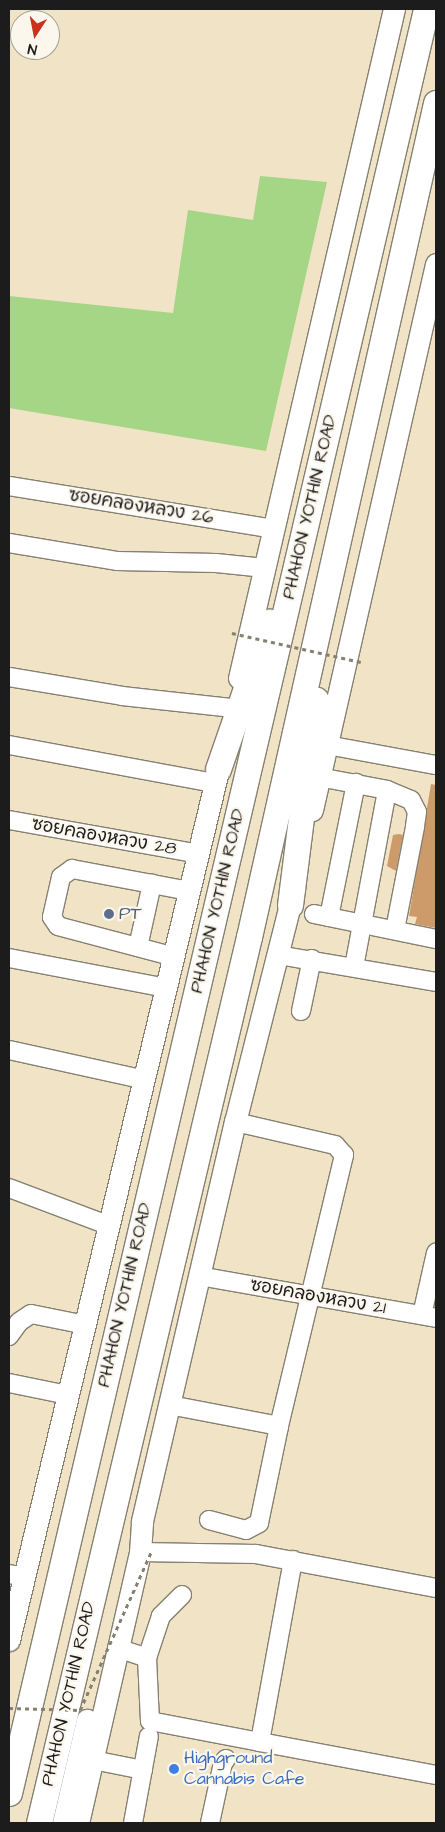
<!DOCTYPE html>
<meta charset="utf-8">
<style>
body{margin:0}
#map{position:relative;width:445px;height:1832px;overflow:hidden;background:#f1e3c6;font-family:"Architects Daughter","Playpen Sans Thai",sans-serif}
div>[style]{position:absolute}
.green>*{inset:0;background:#a4d685}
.building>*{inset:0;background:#cd9a69}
.roads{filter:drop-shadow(1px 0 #868071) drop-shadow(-1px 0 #868071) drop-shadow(0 1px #868071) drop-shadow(0 -1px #868071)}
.minor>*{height:18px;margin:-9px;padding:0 9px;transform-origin:9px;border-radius:9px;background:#fff}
.major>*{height:21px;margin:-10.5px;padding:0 10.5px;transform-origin:10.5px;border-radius:10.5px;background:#fff}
.highway>*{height:25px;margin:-12.5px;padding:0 12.5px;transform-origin:12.5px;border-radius:12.5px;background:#fff}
.path-bridge>*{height:2.5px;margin-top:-1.25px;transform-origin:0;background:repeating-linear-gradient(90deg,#868071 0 4px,transparent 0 8px)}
.dots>*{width:14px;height:14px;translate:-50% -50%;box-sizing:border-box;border:2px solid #fbf7ec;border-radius:50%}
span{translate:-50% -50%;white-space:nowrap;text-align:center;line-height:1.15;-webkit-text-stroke:4.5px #fbf7ec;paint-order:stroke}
.street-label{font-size:18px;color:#1c1c1c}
.service-label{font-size:18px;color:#4e5e75}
.left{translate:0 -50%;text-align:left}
.shop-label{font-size:18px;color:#366cbe}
.frame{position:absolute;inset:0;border:10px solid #1c1c1c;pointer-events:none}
.north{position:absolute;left:10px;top:10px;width:50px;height:50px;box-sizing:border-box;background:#fbf7ec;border:1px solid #a29f99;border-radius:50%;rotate:191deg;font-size:14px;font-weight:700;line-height:20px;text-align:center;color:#1c1c1c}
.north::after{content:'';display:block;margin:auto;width:18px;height:22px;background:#c8321e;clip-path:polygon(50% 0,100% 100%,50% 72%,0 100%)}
</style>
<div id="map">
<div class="green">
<div style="clip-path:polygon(260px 176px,327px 182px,266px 451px,9px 408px,9px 296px,173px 313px,188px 210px,253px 220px)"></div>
</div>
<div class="building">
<div style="clip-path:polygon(431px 784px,436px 785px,436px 928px,415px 924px,417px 917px,409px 916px)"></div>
<div style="clip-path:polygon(399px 834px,403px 835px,396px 871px,387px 866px,393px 835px)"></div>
</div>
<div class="roads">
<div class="minor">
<div style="left:9px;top:486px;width:268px;rotate:9.2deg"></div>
<div style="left:9px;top:543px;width:109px;rotate:9.5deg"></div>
<div style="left:117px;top:561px;width:99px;rotate:1.2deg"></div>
<div style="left:216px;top:563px;width:49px;rotate:5.8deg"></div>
<div style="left:9px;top:677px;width:115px;rotate:9.5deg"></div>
<div style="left:122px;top:696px;width:112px;rotate:6.2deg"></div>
<div style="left:9px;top:745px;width:209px;rotate:10.5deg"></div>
<div style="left:327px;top:745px;width:111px;rotate:10.4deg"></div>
<div style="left:319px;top:777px;width:69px;rotate:10.8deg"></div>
<div style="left:387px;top:790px;width:26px;rotate:23deg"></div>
<div style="left:411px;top:800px;width:13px;rotate:63deg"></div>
<div style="left:417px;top:812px;width:15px;rotate:98deg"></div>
<div style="left:415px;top:827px;width:105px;rotate:101deg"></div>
<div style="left:9px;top:820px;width:193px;rotate:10.1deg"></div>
<div style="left:314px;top:914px;width:125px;rotate:11.6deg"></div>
<div style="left:329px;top:917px;width:137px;rotate:-78.6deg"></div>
<div style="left:138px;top:947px;width:65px;rotate:-77.5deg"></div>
<div style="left:278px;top:955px;width:160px;rotate:9.7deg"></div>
<div style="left:175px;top:957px;width:121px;rotate:-165.2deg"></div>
<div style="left:58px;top:926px;width:11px;rotate:-124deg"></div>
<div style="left:52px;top:917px;width:41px;rotate:-77.3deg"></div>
<div style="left:61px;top:877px;width:14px;rotate:-36deg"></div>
<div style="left:72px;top:869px;width:120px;rotate:10.6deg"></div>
<div style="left:9px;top:958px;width:161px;rotate:10.8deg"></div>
<div style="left:354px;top:967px;width:180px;rotate:-79.4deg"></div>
<div style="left:301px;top:1011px;width:53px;rotate:-78.1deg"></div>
<div style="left:9px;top:1050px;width:139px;rotate:12.4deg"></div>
<div style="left:9px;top:1188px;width:108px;rotate:20.6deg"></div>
<div style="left:199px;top:1276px;width:241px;rotate:10deg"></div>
<div style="left:422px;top:1315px;width:64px;rotate:-77.3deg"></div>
<div style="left:9px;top:1336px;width:17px;rotate:-54deg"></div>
<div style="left:19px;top:1322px;width:14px;rotate:-34deg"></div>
<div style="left:31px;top:1314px;width:56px;rotate:11.3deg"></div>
<div style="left:9px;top:1383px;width:60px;rotate:11.5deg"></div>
<div style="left:170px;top:1405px;width:111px;rotate:10.9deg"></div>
<div style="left:279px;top:1426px;width:279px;rotate:-76.5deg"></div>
<div style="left:344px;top:1155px;width:13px;rotate:-132deg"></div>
<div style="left:335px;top:1145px;width:103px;rotate:-167deg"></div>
<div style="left:209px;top:1520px;width:38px;rotate:15deg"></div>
<div style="left:246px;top:1530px;width:15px;rotate:-28deg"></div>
<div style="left:259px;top:1523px;width:99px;rotate:-78.3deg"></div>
<div style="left:140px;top:1552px;width:116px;rotate:1deg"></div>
<div style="left:256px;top:1554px;width:183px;rotate:10.7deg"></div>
<div style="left:293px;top:1560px;width:185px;rotate:100.3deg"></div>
<div style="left:260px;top:1742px;width:179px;rotate:10.6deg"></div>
<div style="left:9px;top:1574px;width:15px;rotate:11deg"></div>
<div style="left:182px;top:1595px;width:30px;rotate:135deg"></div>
<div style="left:161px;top:1616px;width:44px;rotate:108.4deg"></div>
<div style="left:147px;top:1658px;width:63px;rotate:87.3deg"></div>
<div style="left:150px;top:1721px;width:112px;rotate:10.8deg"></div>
<div style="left:117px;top:1648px;width:32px;rotate:18deg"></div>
<div style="left:93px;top:1760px;width:51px;rotate:11.3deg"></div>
<div style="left:133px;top:1823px;width:88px;rotate:-79.6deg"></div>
<div style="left:210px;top:1823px;width:61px;rotate:-77.8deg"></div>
<div style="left:223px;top:1763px;width:5px;rotate:-53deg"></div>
</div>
<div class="major">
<div style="left:239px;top:678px;width:687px;rotate:-76.96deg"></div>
<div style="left:312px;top:810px;width:560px;rotate:-77.2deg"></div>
<div style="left:9px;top:1640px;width:911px;rotate:-76.48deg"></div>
<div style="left:63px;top:1823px;width:106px;rotate:-76.9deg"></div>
<div style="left:78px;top:1823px;width:278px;rotate:-77.1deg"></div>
<div style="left:140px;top:1552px;width:31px;rotate:-86deg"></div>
<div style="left:142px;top:1521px;width:410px;rotate:-76.9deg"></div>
<div style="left:235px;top:1122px;width:241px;rotate:-75.8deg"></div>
</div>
<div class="highway">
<div style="left:218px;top:769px;width:156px;rotate:-70.9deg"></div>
<div style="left:290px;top:905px;width:207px;rotate:-82.8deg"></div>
<div style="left:9px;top:1793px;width:1832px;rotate:-76.84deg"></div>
<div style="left:39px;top:1823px;width:911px;rotate:-76.67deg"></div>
<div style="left:249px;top:937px;width:855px;rotate:-77.36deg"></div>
</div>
</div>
<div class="path-bridge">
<div style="left:232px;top:633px;width:132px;rotate:12.7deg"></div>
<div style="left:9px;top:1708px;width:71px;rotate:1.6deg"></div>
<div style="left:80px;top:1710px;width:173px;rotate:-65.8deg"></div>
</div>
<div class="dots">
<div style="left:109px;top:914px;background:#5c6f8a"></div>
<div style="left:174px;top:1769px;background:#3f7fe0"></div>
</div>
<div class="street-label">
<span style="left:141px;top:507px;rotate:9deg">ซอยคลองหลวง 26</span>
<span style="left:310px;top:507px;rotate:-77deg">PHAHON YOTHIN ROAD</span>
<span style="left:104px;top:837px;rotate:10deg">ซอยคลองหลวง 28</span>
<span style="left:218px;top:901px;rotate:-77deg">PHAHON YOTHIN ROAD</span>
<span style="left:125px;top:1295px;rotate:-77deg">PHAHON YOTHIN ROAD</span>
<span style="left:318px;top:1297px;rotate:10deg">ซอยคลองหลวง 21</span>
<span style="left:69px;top:1694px;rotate:-77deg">PHAHON YOTHIN ROAD</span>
</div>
<div class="service-label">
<span class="left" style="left:119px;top:914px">PT</span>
</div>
<div class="shop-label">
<span class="left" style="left:184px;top:1769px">Highground<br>Cannabis Cafe</span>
</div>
<div class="frame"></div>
<div class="north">N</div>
</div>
